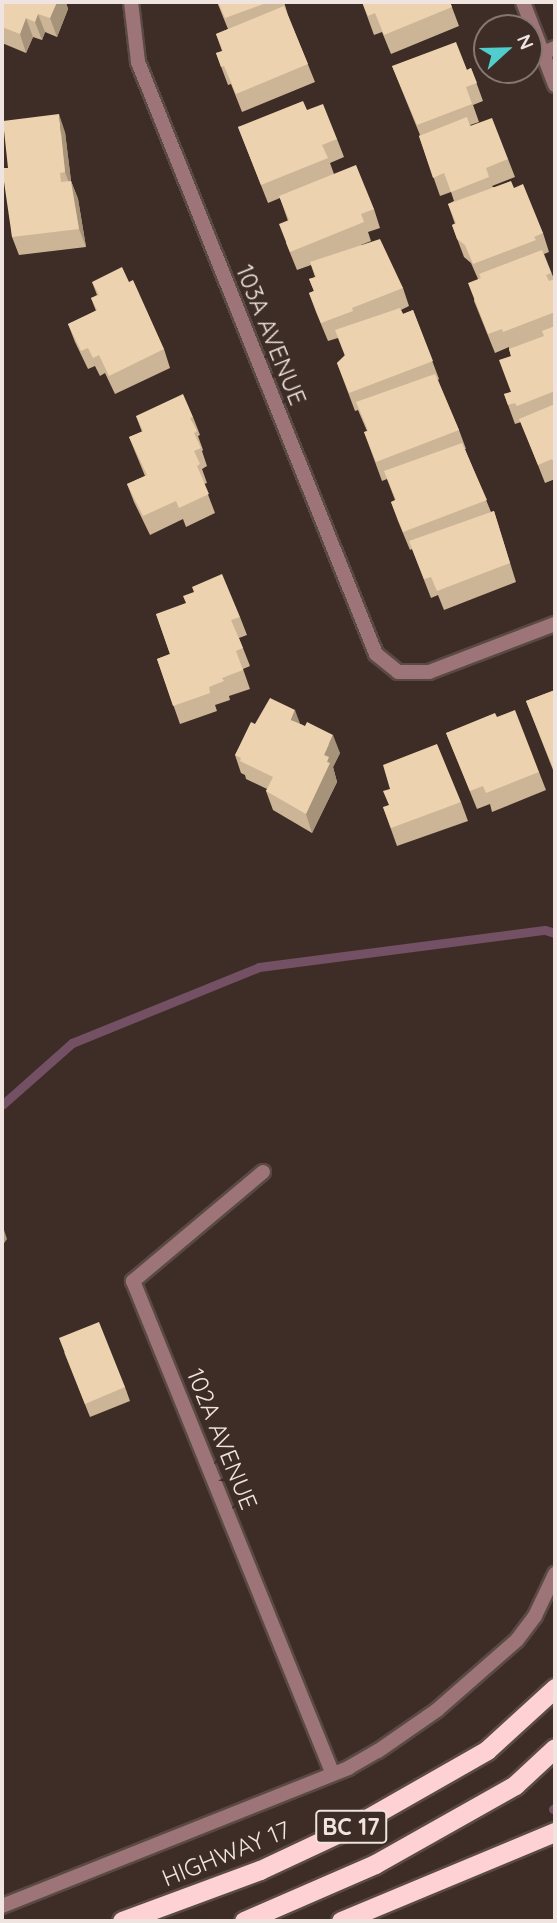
<!DOCTYPE html>
<style>
body{margin:0}
#map{position:relative;width:557px;height:1923px;overflow:hidden;background:#3e2d26;font-family:Quicksand,sans-serif}
div>[style]{position:absolute}
.stream>*{height:9px;margin:-4.5px;padding:0 4.5px;transform-origin:4.5px;border-radius:4.5px;background:#735064}
.roads{filter:drop-shadow(2px 0 #5a4a44) drop-shadow(-2px 0 #5a4a44) drop-shadow(0 2px #5a4a44) drop-shadow(0 -2px #5a4a44)}
.service>*{height:14px;margin:-7px;padding:0 7px;transform-origin:7px;border-radius:7px;background:#9d7477}
.minor>*{height:14px;margin:-7px;padding:0 7px;transform-origin:7px;border-radius:7px;background:#9d7477}
.trunk>*{height:19px;margin:-9.5px;padding:0 9.5px;transform-origin:9.5px;border-radius:9.5px;background:#fed2d5}
.wall>*{inset:0;background:#ccb596}
.shaded-wall>*{inset:0;background:#a6937a}
.building>*{inset:0;background:#edd2af}
span{translate:-50% -50%;white-space:nowrap;text-align:center;line-height:1.15;-webkit-text-stroke:7px #3e2d26;paint-order:stroke}
.shield-label span{padding:2px 5px;background:#3e2d26;border:2px solid;border-radius:5px;-webkit-text-stroke-width:0}
.shield-label{font-size:23px;color:#efe4df;font-weight:700}
.street-label{font-size:24px;color:#efe4df}
.frame{position:absolute;inset:0;border:4px solid #efe4df;pointer-events:none}
.north{position:absolute;left:473px;top:14px;width:70px;height:70px;box-sizing:border-box;background:#3e2d26;border:2px solid #857670;border-radius:50%;rotate:68deg;font-size:19px;font-weight:700;line-height:28px;text-align:center;color:#efe4df}
.north::after{content:'';display:block;margin:auto;width:24px;height:32px;background:#52cdcd;clip-path:polygon(50% 0,100% 100%,50% 72%,0 100%)}
</style>
<div id="map">
<div class="stream">
<div style="left:2px;top:1105px;width:94px;rotate:-41.5deg"></div>
<div style="left:72px;top:1043px;width:202px;rotate:-22.1deg"></div>
<div style="left:259px;top:967px;width:288px;rotate:-7.4deg"></div>
<div style="left:545px;top:930px;width:10px;rotate:17deg"></div>
<div style="left:553px;top:1809px;width:2px;rotate:-27deg"></div>
</div>
<div class="roads">
<div class="service">
<div style="left:543px;top:53px;width:13px;rotate:-23deg"></div>
</div>
<div class="minor">
<div style="left:131px;top:2px;width:60px;rotate:83.3deg"></div>
<div style="left:138px;top:62px;width:638px;rotate:68.1deg"></div>
<div style="left:376px;top:654px;width:28px;rotate:39deg"></div>
<div style="left:398px;top:672px;width:31px"></div>
<div style="left:429px;top:672px;width:135px;rotate:-20.9deg"></div>
<div style="left:523px;top:2px;width:89px;rotate:68.9deg"></div>
<div style="left:263px;top:1172px;width:170px;rotate:140deg"></div>
<div style="left:133px;top:1281px;width:530px;rotate:67.94deg"></div>
<div style="left:2px;top:1906px;width:373px;rotate:-21.7deg"></div>
<div style="left:348px;top:1768px;width:34px;rotate:-30deg"></div>
<div style="left:378px;top:1751px;width:72px;rotate:-34.8deg"></div>
<div style="left:437px;top:1710px;width:106px;rotate:-41.2deg"></div>
<div style="left:517px;top:1640px;width:30px;rotate:-53deg"></div>
<div style="left:535px;top:1616px;width:47px;rotate:-64.5deg"></div>
</div>
<div class="trunk">
<div style="left:122px;top:1921px;width:147px;rotate:-20.3deg"></div>
<div style="left:260px;top:1870px;width:104px;rotate:-25.1deg"></div>
<div style="left:354px;top:1826px;width:153px;rotate:-29.7deg"></div>
<div style="left:487px;top:1750px;width:92px;rotate:-42.4deg"></div>
<div style="left:244px;top:1921px;width:143px;rotate:-23.5deg"></div>
<div style="left:375px;top:1864px;width:161px;rotate:-29.4deg"></div>
<div style="left:515px;top:1785px;width:54px;rotate:-42.8deg"></div>
<div style="left:341px;top:1921px;width:232px;rotate:-22.6deg"></div>
</div>
</div>
<div class="wall">
<div style="clip-path:polygon(2px 2px,66px 3px,68px 9px,57px 37px,45px 32px,42px 40px,33px 37px,26px 53px,2px 43px)"></div>
<div style="clip-path:polygon(217px 2px,284px 2px,288px 15px,315px 82px,242px 112px,231px 84px,228px 85px,216px 53px,222px 51px,216px 34px,228px 29px)"></div>
<div style="clip-path:polygon(362px 2px,450px 2px,459px 26px,391px 54px,382px 32px,374px 35px)"></div>
<div style="clip-path:polygon(392px 66px,467px 70px,471px 68px,483px 101px,473px 105px,479px 122px,470px 125px,508px 159px,515px 177px,492px 186px,493px 187px,514px 188px,543px 233px,549px 252px,544px 254px,554px 279px,555px 279px,555px 479px,545px 483px,521px 422px,515px 424px,504px 394px,511px 392px,511px 356px,509px 349px,509px 347px,495px 353px,474px 301px,478px 279px,471px 263px,464px 257px,452px 225px,455px 224px,448px 204px,454px 201px,451px 192px,440px 196px,419px 136px,420px 135px)"></div>
<div style="clip-path:polygon(307px 110px,337px 139px,344px 157px,330px 163px,334px 174px,374px 209px,380px 228px,368px 232px,371px 241px,361px 245px,403px 288px,409px 306px,401px 310px,403px 314px,413px 310px,439px 379px,438px 380px,459px 430px,466px 449px,465px 449px,491px 512px,494px 511px,516px 582px,444px 610px,438px 595px,431px 598px,412px 549px,410px 550px,398px 521px,391px 502px,395px 500px,387px 479px,382px 481px,364px 432px,367px 431px,358px 410px,355px 411px,337px 363px,345px 356px,338px 338px,328px 341px,316px 312px,309px 293px,314px 291px,309px 279px,315px 277px,311px 265px,297px 270px,286px 243px,288px 221px,280px 198px,268px 203px,238px 127px)"></div>
<div style="clip-path:polygon(65px 132px,71px 181px,78px 199px,86px 247px,19px 255px,12px 237px,8px 168px)"></div>
<div style="clip-path:polygon(92px 282px,164px 349px,170px 368px,115px 394px,105px 373px,100px 376px,95px 366px,88px 369px,75px 342px,68px 324px,96px 311px,91px 298px,97px 295px)"></div>
<div style="clip-path:polygon(136px 416px,193px 417px,200px 435px,198px 436px,203px 450px,202px 451px,207px 466px,202px 469px,207px 483px,204px 484px,215px 513px,186px 527px,183px 519px,150px 535px,134px 502px,127px 484px,145px 476px,129px 437px,142px 432px)"></div>
<div style="clip-path:polygon(156px 614px,240px 617px,247px 635px,239px 638px,250px 666px,243px 669px,250px 689px,229px 696px,230px 700px,215px 705px,217px 711px,180px 724px,157px 659px,170px 654px)"></div>
<div style="clip-path:polygon(555px 690px,555px 775px,526px 701px)"></div>
<div style="clip-path:polygon(497px 717px,539px 772px,546px 790px,492px 812px,490px 804px,477px 809px,446px 733px)"></div>
<div style="clip-path:polygon(255px 724px,301px 724px,340px 753px,333px 767px,337px 782px,312px 833px,273px 810px,266px 791px,267px 789px,246px 779px,245px 775px,241px 773px,235px 755px)"></div>
<div style="clip-path:polygon(461px 802px,468px 821px,397px 846px,383px 807px)"></div>
<div style="clip-path:polygon(64px 1352px,125px 1387px,130px 1401px,90px 1417px)"></div>
</div>
<div class="shaded-wall">
<div style="clip-path:polygon(57px 2px,66px 2px,68px 9px,57px 37px,50px 18px)"></div>
<div style="clip-path:polygon(38px 14px,45px 32px,42px 40px,35px 22px)"></div>
<div style="clip-path:polygon(26px 18px,33px 37px,26px 53px,20px 34px)"></div>
<div style="clip-path:polygon(59px 114px,65px 132px,71px 181px,78px 199px,86px 247px,79px 229px,72px 191px,65px 172px)"></div>
<div style="clip-path:polygon(295px 710px,302px 729px,291px 720px)"></div>
<div style="clip-path:polygon(333px 735px,340px 753px,333px 767px,337px 782px,312px 833px,306px 814px,324px 755px)"></div>
<div style="clip-path:polygon(2px 1224px,7px 1239px,2px 1246px)"></div>
</div>
<div class="building">
<div style="clip-path:polygon(2px 2px,57px 2px,50px 18px,38px 14px,35px 22px,26px 18px,20px 34px,2px 27px)"></div>
<div style="clip-path:polygon(218px 2px,269px 2px,225px 18px)"></div>
<div style="clip-path:polygon(362px 2px,450px 2px,452px 7px,384px 35px,375px 13px,368px 16px)"></div>
<div style="clip-path:polygon(284px 6px,308px 64px,236px 94px,224px 66px,221px 67px,216px 53px,223px 51px,216px 34px)"></div>
<div style="clip-path:polygon(456px 42px,467px 70px,471px 68px,477px 83px,466px 87px,472px 104px,417px 125px,392px 66px)"></div>
<div style="clip-path:polygon(303px 101px,307px 110px,323px 104px,337px 139px,322px 145px,328px 158px,261px 185px,238px 127px)"></div>
<div style="clip-path:polygon(59px 114px,65px 172px,60px 173px,61px 182px,71px 181px,79px 229px,12px 237px,2px 168px,8px 168px,3px 121px)"></div>
<div style="clip-path:polygon(467px 117px,470px 126px,492px 118px,508px 159px,486px 168px,489px 177px,451px 192px,444px 173px,433px 178px,419px 136px)"></div>
<div style="clip-path:polygon(356px 165px,374px 209px,361px 214px,364px 222px,290px 252px,279px 224px,289px 220px,279px 196px)"></div>
<div style="clip-path:polygon(511px 181px,514px 188px,523px 184px,543px 233px,534px 237px,536px 240px,473px 264px,465px 245px,457px 239px,452px 225px,456px 223px,448px 204px)"></div>
<div style="clip-path:polygon(380px 239px,403px 288px,352px 308px,353px 311px,321px 323px,309px 293px,314px 291px,309px 279px,316px 277px,310px 262px)"></div>
<div style="clip-path:polygon(542px 250px,551px 273px,546px 275px,549px 281px,555px 279px,555px 312px,503px 332px,502px 329px,488px 334px,468px 283px,481px 278px,479px 274px)"></div>
<div style="clip-path:polygon(122px 267px,129px 282px,133px 280px,164px 349px,109px 376px,99px 355px,93px 358px,88px 348px,81px 351px,68px 324px,97px 310px,91px 298px,99px 295px,92px 282px)"></div>
<div style="clip-path:polygon(400px 308px,403px 314px,413px 310px,433px 361px,349px 393px,337px 363px,345px 355px,335px 330px)"></div>
<div style="clip-path:polygon(555px 326px,555px 391px,517px 406px,515px 403px,508px 405px,504px 394px,511px 392px,499px 360px,511px 356px,509px 349px,544px 336px,542px 331px)"></div>
<div style="clip-path:polygon(435px 374px,459px 430px,376px 462px,364px 432px,368px 431px,365px 423px,356px 402px)"></div>
<div style="clip-path:polygon(183px 394px,193px 417px,190px 418px,197px 431px,194px 433px,201px 448px,194px 451px,200px 464px,197px 466px,209px 494px,179px 508px,176px 501px,143px 516px,127px 484px,147px 475px,129px 437px,143px 431px,136px 416px)"></div>
<div style="clip-path:polygon(555px 404px,555px 466px,552px 459px,538px 465px,519px 419px)"></div>
<div style="clip-path:polygon(462px 443px,487px 500px,403px 532px,391px 502px,396px 500px,384px 471px)"></div>
<div style="clip-path:polygon(494px 511px,510px 563px,437px 591px,431px 577px,424px 579px,409px 541px)"></div>
<div style="clip-path:polygon(222px 574px,240px 617px,231px 620px,243px 648px,236px 651px,243px 670px,222px 678px,224px 681px,209px 687px,210px 693px,173px 706px,157px 659px,170px 654px,156px 614px,186px 603px,183px 596px,194px 592px,192px 587px)"></div>
<div style="clip-path:polygon(555px 690px,555px 767px,553px 768px,526px 701px)"></div>
<div style="clip-path:polygon(270px 698px,295px 710px,291px 720px,305px 726px,307px 722px,333px 735px,324px 755px,329px 757px,327px 762px,330px 763px,306px 814px,266px 791px,273px 777px,240px 761px,241px 758px,235px 755px,251px 722px,255px 724px)"></div>
<div style="clip-path:polygon(515px 710px,539px 772px,486px 793px,483px 786px,470px 791px,446px 733px,495px 713px,497px 717px)"></div>
<div style="clip-path:polygon(437px 744px,461px 802px,391px 828px,383px 807px,389px 805px,383px 791px,390px 789px,383px 765px)"></div>
<div style="clip-path:polygon(99px 1322px,125px 1387px,85px 1404px,59px 1338px)"></div>
</div>
<div class="shield-label">
<span style="left:351px;top:1827px">BC 17</span>
</div>
<div class="street-label">
<span style="left:271px;top:335px;rotate:68deg">103A AVENUE</span>
<span style="left:222px;top:1439px;rotate:68deg">102A AVENUE</span>
<span style="left:226px;top:1854px;rotate:-22deg">HIGHWAY 17</span>
</div>
<div class="frame"></div>
<div class="north">N</div>
</div>
